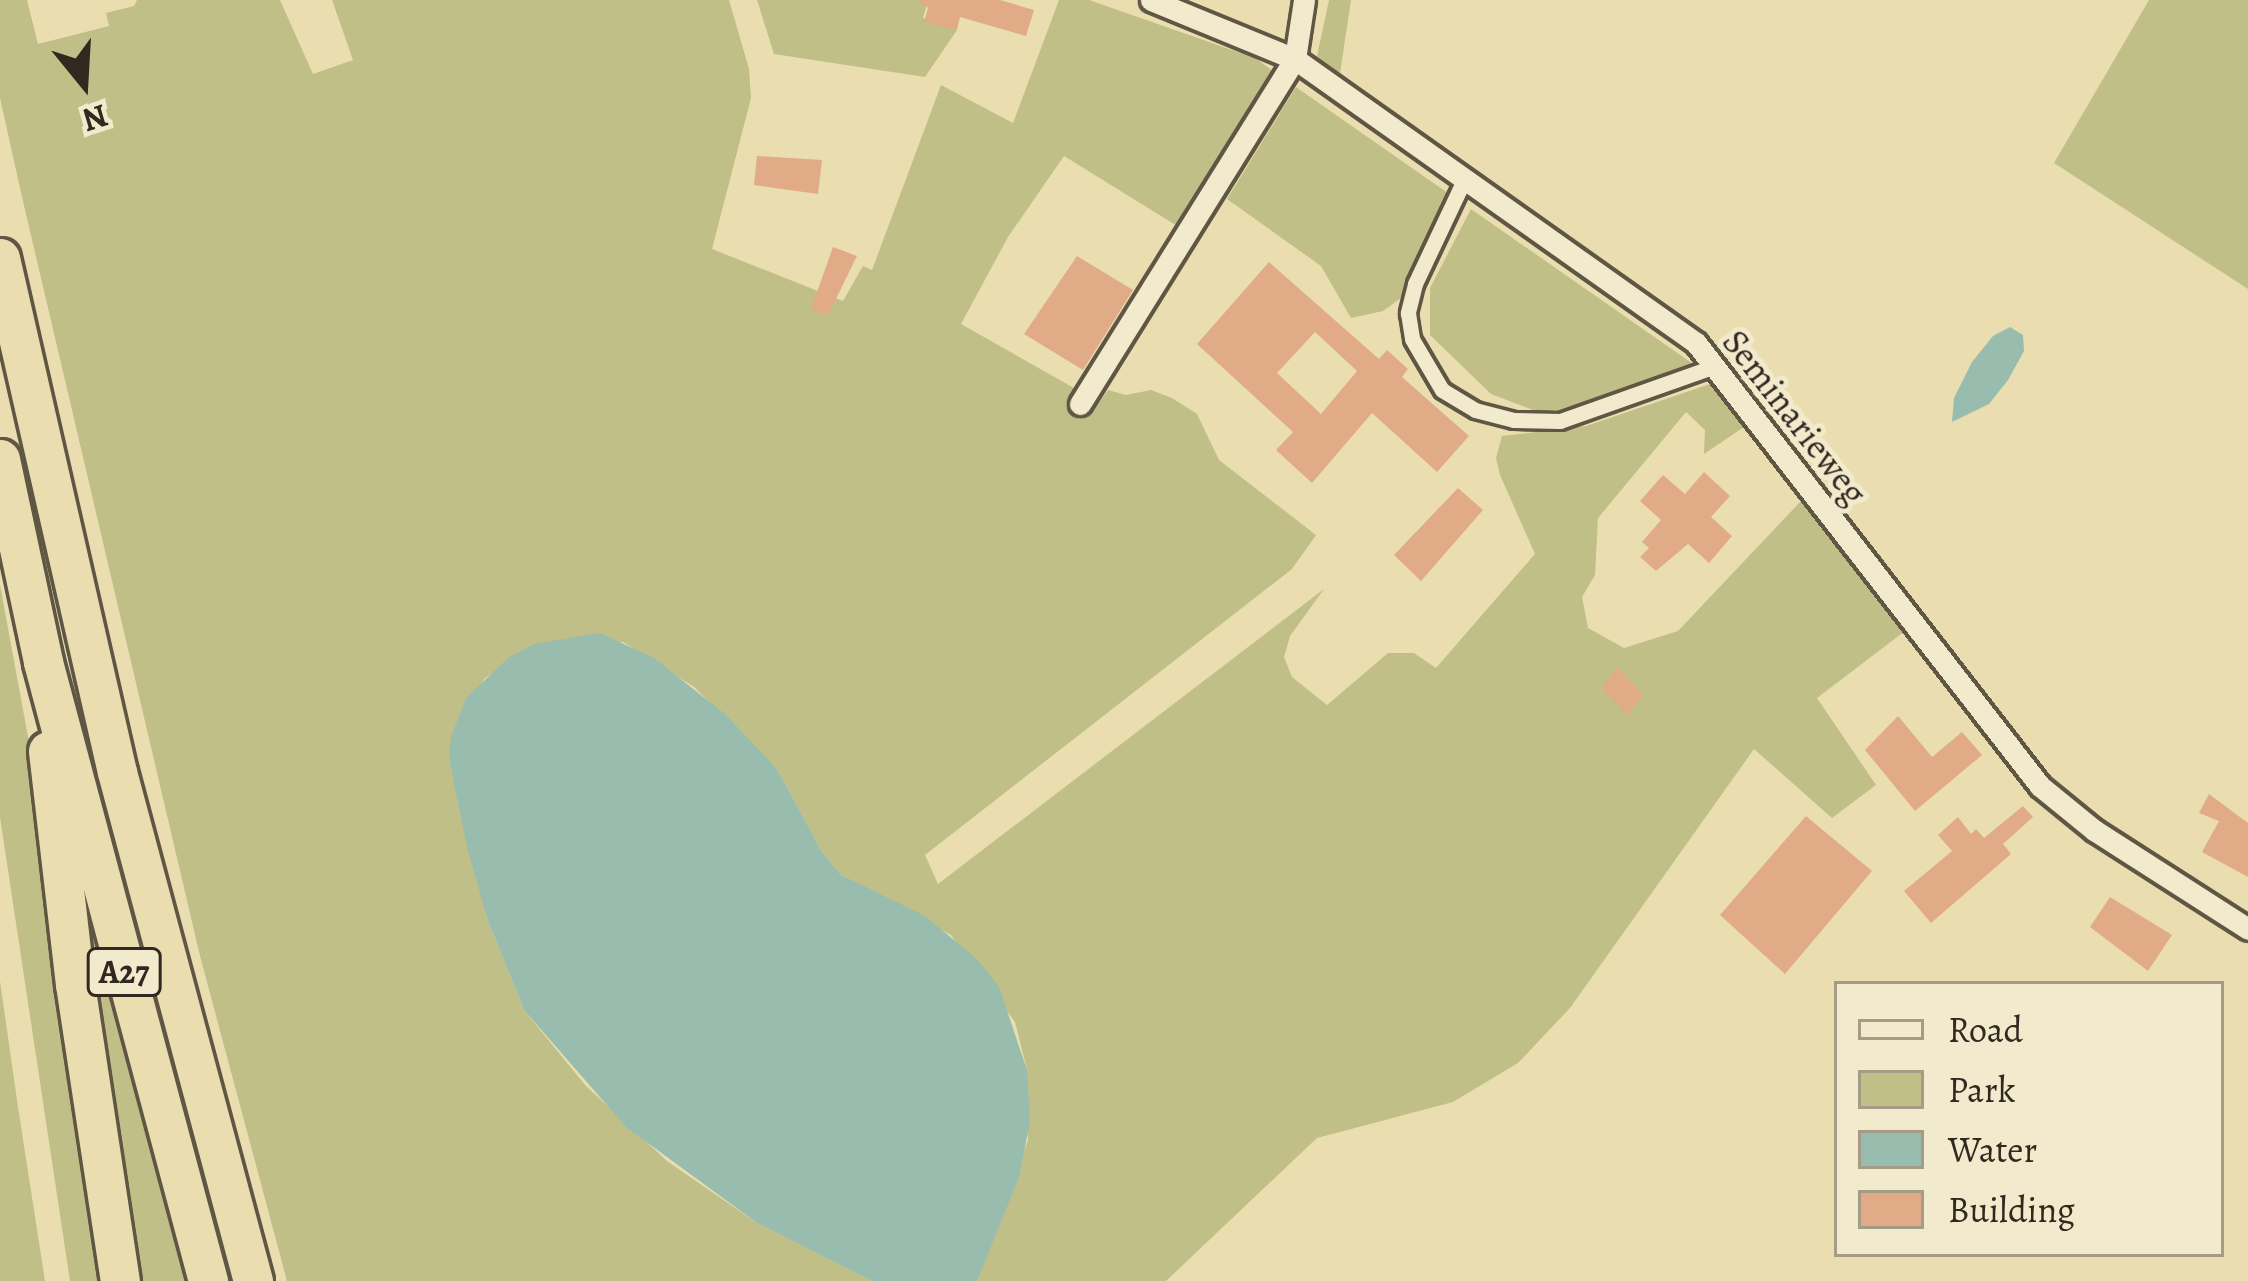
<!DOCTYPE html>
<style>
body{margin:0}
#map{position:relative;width:2248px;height:1281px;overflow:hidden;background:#eadeb1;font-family:Alegreya,serif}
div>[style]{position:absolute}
.green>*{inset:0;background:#bfbf87}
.water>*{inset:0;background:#98bcad}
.building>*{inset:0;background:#e1ab88}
.roads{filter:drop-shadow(3px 0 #5f5644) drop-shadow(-3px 0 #5f5644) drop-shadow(0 3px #5f5644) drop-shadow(0 -3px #5f5644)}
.pedestrian>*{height:15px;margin:-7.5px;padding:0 7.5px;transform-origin:7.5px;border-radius:7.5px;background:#f1eacc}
.minor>*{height:21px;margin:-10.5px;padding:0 10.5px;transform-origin:10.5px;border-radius:10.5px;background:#f1eacc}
.motorway>*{height:39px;margin:-19.5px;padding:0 19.5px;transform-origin:19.5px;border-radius:19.5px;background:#eadeb1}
span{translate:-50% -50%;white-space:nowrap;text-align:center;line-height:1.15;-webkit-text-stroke:10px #f1eacc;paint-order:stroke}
.shield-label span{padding:3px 9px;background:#f1eacc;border:3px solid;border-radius:9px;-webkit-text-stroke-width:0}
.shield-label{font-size:33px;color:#31281f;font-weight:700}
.street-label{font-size:36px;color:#31281f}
.legend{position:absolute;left:1834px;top:981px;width:390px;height:276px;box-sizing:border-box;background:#f1eacc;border:3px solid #a49c87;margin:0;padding:15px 21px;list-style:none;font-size:36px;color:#31281f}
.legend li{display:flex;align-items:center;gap:24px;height:60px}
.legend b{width:60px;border:3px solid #a49c87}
.north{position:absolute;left:24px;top:24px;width:120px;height:120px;-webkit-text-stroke:9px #f1eacc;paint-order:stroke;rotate:162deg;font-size:33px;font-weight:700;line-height:48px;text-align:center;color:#31281f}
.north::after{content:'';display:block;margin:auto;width:42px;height:54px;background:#31281f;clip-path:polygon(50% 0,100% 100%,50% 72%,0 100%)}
</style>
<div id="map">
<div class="green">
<div style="clip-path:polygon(0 0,27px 0,38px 44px,109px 26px,106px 13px,134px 6px,137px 0,280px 0,313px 74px,353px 60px,332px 0,729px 0,749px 69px,751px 98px,712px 249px,843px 301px,863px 266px,872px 270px,941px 85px,1013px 123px,1059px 0,1089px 0,1255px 58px,1277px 74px,1182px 229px,1064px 156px,1008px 237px,961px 324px,1081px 392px,1072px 407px,1088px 418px,1108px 390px,1126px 395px,1151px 390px,1172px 398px,1197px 414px,1219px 460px,1316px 535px,1292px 569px,925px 855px,938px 884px,1324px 589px,1290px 636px,1284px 657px,1292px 677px,1327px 705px,1388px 653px,1414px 653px,1436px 668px,1535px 554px,1500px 475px,1496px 458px,1502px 436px,1586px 426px,1710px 384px,1744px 427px,1704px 454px,1705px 430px,1686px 412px,1598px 518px,1595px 575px,1582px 597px,1588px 628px,1624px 648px,1678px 631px,1802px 500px,1905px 631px,1817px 698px,1876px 785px,1832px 818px,1754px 749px,1570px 1008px,1518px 1063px,1453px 1102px,1317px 1138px,1166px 1281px,977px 1281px,1028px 1140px,1027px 1070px,1015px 1022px,951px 935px,841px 875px,822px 852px,777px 769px,694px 687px,623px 642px,534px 644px,484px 679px,449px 759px,488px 921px,524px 1010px,586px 1086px,667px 1161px,757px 1223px,872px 1281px,287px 1281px,200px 956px,22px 197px,0 98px)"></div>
<div style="clip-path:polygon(757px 0,928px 0,923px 18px,957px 30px,925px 77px,774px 54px)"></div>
<div style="clip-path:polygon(1329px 0,1351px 0,1339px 80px,1317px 56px)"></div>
<div style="clip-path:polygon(2149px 0,2248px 0,2248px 289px,2054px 163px)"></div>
<div style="clip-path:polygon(1296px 87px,1452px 196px,1429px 233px,1405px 295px,1383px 311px,1351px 318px,1321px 266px,1227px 199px)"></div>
<div style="clip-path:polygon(1471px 209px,1696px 366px,1569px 411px,1541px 413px,1491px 394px,1430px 335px,1430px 288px)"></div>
<div style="clip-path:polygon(0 585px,34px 769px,109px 1281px,70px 1281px,0 817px)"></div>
<div style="clip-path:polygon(83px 877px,195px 1281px,140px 1281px)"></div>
<div style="clip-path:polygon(0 981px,18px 1107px,45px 1281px,0 1281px)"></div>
</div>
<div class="water">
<div style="clip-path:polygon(2010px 327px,2023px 335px,2024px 351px,2008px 380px,1989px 404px,1952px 422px,1954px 398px,1972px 362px,1993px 336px)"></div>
<div style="clip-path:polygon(600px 633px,654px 658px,725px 714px,777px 769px,822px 852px,841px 875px,925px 916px,977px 959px,999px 987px,1027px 1070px,1030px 1122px,1019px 1177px,977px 1281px,872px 1281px,757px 1223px,626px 1127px,524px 1010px,488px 921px,467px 847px,449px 759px,451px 737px,466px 698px,508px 658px,534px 644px)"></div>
</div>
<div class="building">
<div style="clip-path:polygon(918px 0,1000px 0,1034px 10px,1026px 36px,960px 17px,957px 30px,924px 22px,928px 8px)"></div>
<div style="clip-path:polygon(757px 156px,822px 160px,818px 194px,754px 185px)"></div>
<div style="clip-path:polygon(833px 247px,857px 256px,828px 315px,811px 309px)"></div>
<div style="clip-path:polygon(1077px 256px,1133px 290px,1083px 370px,1024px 334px)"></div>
<div style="clip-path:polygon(evenodd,1269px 262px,1379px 359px,1387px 350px,1408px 369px,1402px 377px,1469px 436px,1437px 472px,1372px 413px,1312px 483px,1276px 450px,1293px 432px,1197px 344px,1269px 262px,1315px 332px,1357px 371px,1321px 414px,1277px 373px,1315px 332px)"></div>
<div style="clip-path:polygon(1704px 472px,1730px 496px,1711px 517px,1732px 536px,1709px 563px,1688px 544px,1656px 571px,1640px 557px,1649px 548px,1642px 542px,1661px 520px,1640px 501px,1663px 475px,1685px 494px)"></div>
<div style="clip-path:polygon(1458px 488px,1483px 510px,1421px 581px,1394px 555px)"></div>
<div style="clip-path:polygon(1617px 667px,1643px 695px,1628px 716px,1602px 688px)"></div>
<div style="clip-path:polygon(1898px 716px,1932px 757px,1962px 732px,1982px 755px,1915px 811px,1865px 750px)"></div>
<div style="clip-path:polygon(2209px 794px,2248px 823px,2248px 877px,2202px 852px,2219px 821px,2199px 813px)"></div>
<div style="clip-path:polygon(2023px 806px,2033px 817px,2003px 844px,2011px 854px,1931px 923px,1904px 891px,1952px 851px,1938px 835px,1958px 817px,1971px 834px,1976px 829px,1984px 838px)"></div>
<div style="clip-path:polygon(1806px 816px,1872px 871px,1785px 974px,1720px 915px)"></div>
<div style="clip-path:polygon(2110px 897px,2172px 935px,2148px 971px,2090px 927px)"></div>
</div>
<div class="roads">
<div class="pedestrian">
<div style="left:1465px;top:178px;width:117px;rotate:115.3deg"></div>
<div style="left:1415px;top:284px;width:30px;rotate:104deg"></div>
<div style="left:1408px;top:313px;width:26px;rotate:81deg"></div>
<div style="left:1412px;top:339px;width:59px;rotate:59.5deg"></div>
<div style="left:1442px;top:390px;width:39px;rotate:31deg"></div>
<div style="left:1475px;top:410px;width:40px;rotate:14.4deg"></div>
<div style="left:1514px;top:420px;width:46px;rotate:1.2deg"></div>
<div style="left:1560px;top:421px;width:164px;rotate:-19.5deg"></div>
</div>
<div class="minor">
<div style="left:1151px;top:0;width:156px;rotate:22.3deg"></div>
<div style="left:1295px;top:59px;width:491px;rotate:35.3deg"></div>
<div style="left:1696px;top:343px;width:561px;rotate:52.17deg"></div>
<div style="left:2040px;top:786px;width:70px;rotate:39.2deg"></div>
<div style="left:2094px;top:830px;width:183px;rotate:32.7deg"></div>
<div style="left:1080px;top:404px;width:407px;rotate:-58.1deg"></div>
<div style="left:1295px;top:59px;width:60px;rotate:-81.3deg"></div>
</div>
<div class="motorway">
<div style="left:0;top:258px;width:527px;rotate:77.18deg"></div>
<div style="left:117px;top:772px;width:527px;rotate:75.04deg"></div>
<div style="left:0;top:459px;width:208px;rotate:78deg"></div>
<div style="left:43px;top:662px;width:641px;rotate:75.07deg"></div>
<div style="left:48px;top:751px;width:235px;rotate:83.4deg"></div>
<div style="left:75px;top:984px;width:300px;rotate:81.4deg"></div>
</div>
</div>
<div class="shield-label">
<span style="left:124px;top:972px">A27</span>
</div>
<div class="street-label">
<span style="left:1795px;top:417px;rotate:52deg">Seminarieweg</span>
</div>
<ul class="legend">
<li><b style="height:15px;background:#f1eacc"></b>Road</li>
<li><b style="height:33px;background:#bfbf87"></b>Park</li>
<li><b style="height:33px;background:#98bcad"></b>Water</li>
<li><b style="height:33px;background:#e1ab88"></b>Building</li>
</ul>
<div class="north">N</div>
</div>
